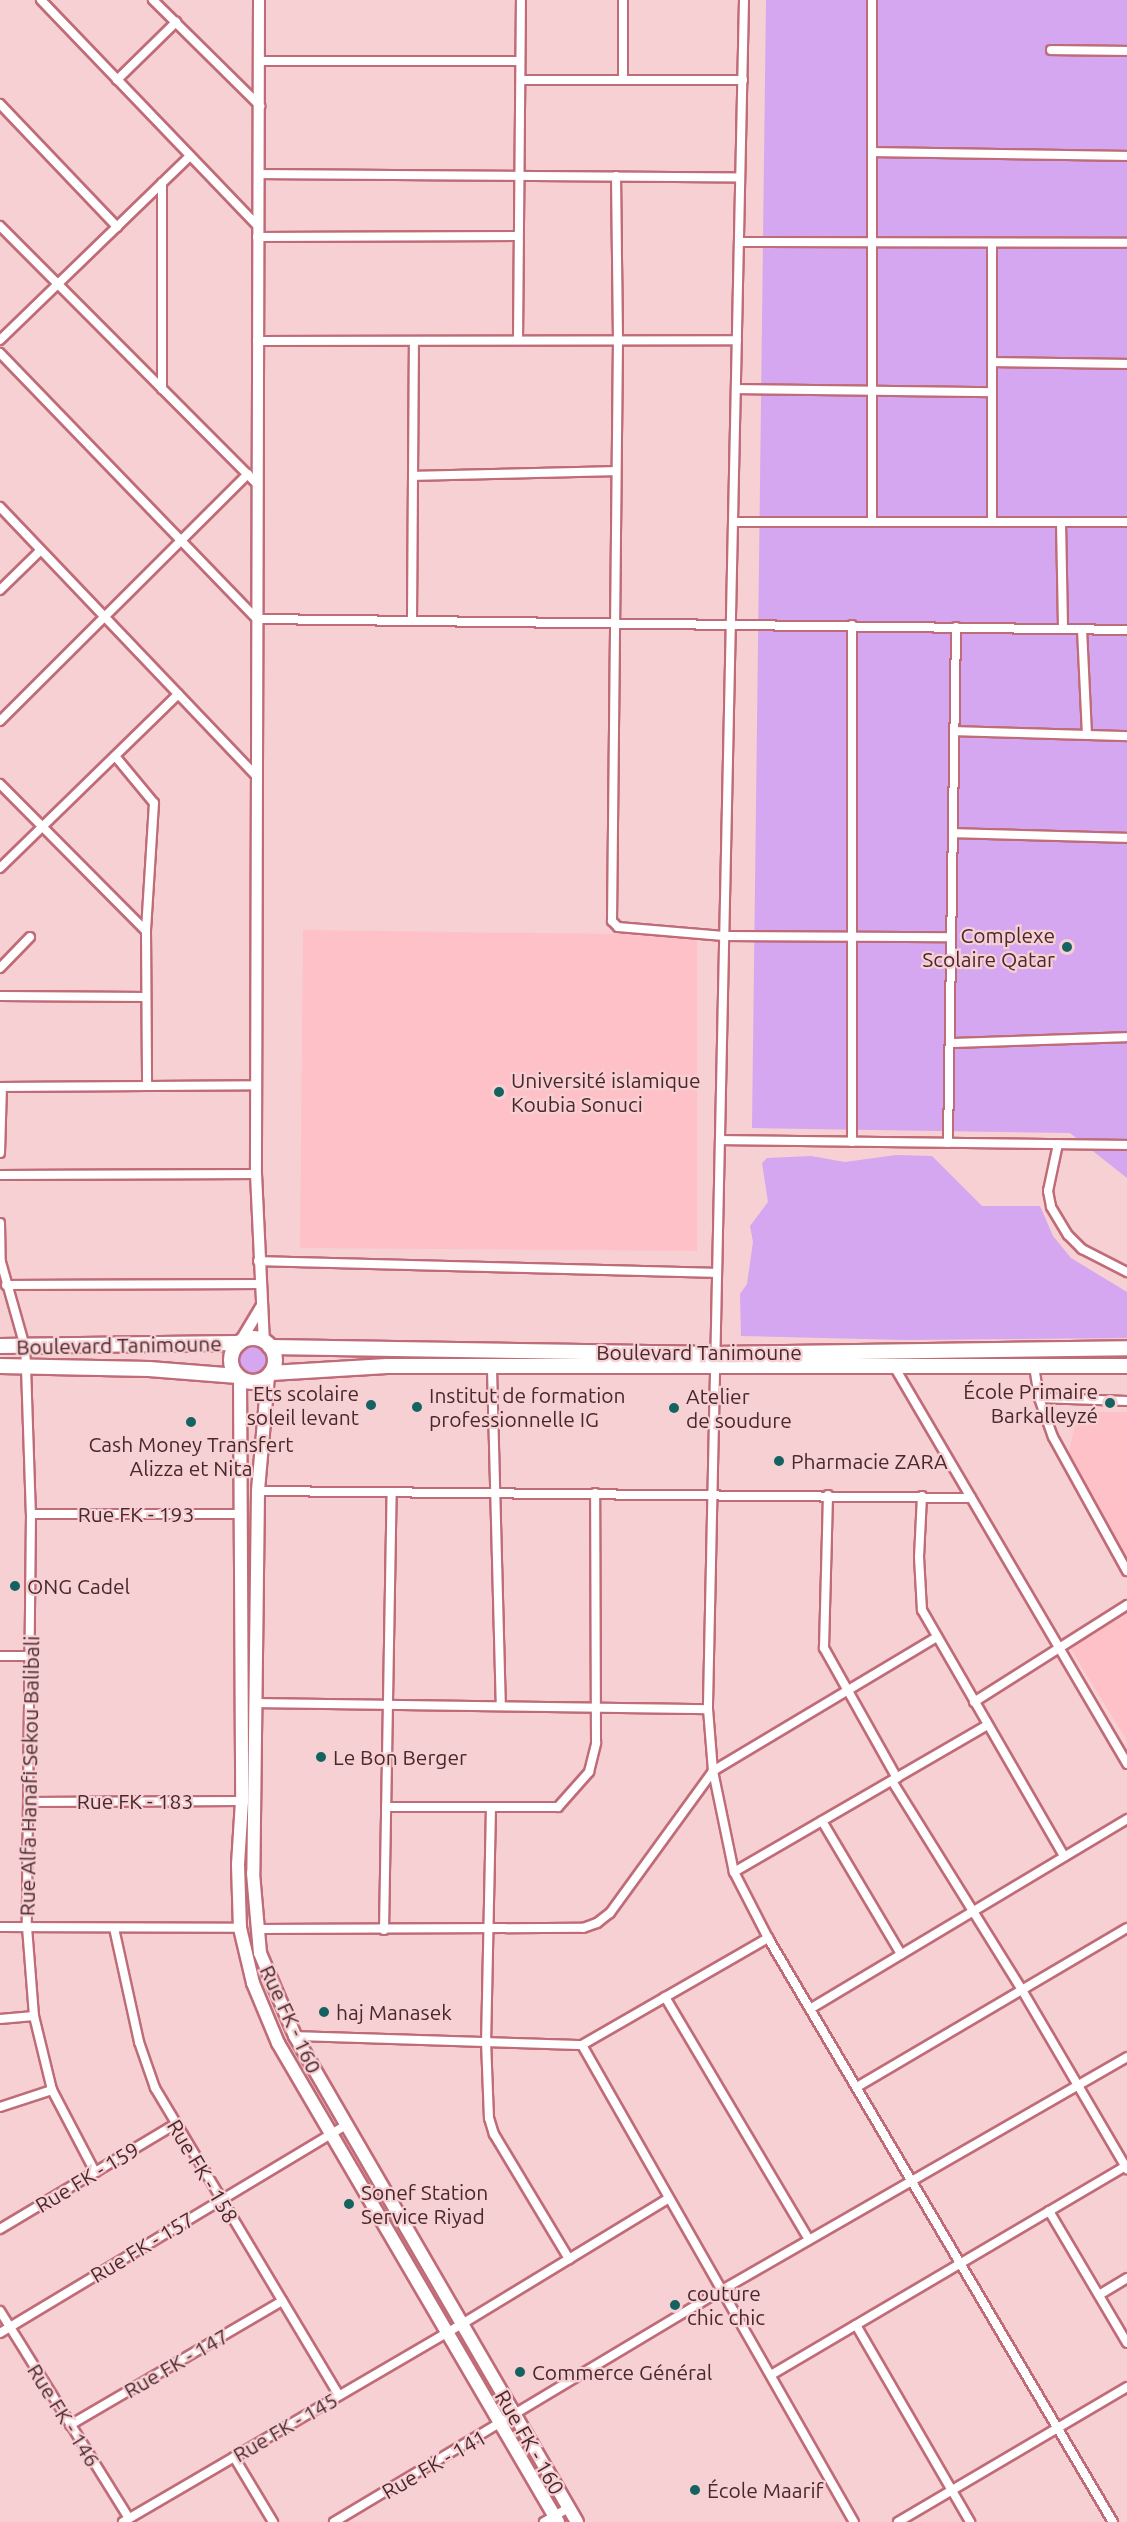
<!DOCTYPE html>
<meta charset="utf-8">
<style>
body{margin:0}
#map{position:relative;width:1127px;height:2522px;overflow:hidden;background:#f6d0d3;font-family:Ubuntu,sans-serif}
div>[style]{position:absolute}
.built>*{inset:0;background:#fec1c8}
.green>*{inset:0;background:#d4a7f0}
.round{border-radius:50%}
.roads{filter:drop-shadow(2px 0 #c06c78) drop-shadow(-2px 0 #c06c78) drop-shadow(0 2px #c06c78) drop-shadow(0 -2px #c06c78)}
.minor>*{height:8px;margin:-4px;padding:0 4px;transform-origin:4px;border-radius:4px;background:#fff}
.tertiary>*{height:10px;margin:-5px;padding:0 5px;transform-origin:5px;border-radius:5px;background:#fff}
.secondary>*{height:12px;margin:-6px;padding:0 6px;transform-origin:6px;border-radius:6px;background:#fff}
.primary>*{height:14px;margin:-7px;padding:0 7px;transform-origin:7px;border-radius:7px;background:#fff}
.primary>.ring{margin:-7px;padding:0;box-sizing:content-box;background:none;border:14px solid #fff;border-radius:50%}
.dots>*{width:16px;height:16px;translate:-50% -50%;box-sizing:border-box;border:3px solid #f6d0d3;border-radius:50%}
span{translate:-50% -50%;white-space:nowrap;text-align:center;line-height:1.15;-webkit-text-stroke:4.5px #f6d0d3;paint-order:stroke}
.poi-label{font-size:21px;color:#4a272c}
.right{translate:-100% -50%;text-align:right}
.left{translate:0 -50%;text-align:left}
.street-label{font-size:21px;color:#4a272c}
</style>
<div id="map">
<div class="built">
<div style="clip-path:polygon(303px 930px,697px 935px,697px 1251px,300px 1248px)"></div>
<div style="clip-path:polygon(1078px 1412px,1127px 1412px,1127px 1558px,1068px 1455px)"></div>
<div style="clip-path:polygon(1127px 1612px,1127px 1741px,1069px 1646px)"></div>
</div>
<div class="green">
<div style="clip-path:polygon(766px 0,1127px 0,1127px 1178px,1070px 1133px,752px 1128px)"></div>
<div style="clip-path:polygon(896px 1155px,932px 1156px,982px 1206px,1040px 1206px,1053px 1236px,1071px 1258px,1127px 1292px,1127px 1338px,905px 1340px,741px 1336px,740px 1294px,747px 1284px,753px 1242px,750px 1226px,768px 1202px,762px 1163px,767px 1158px,811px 1156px,845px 1162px)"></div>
<div class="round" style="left:237px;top:1343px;width:32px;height:32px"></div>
</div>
<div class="roads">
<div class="minor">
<div style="left:41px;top:0;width:312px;rotate:46.2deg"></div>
<div style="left:153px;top:0;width:151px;rotate:44.7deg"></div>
<div style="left:623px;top:0;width:79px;rotate:90deg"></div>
<div style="left:744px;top:0;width:1709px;rotate:91.21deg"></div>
<div style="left:708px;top:1709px;width:62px;rotate:85.4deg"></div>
<div style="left:713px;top:1771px;width:103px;rotate:78.3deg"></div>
<div style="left:734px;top:1872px;width:74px;rotate:62.7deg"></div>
<div style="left:768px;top:1938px;width:678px;rotate:59.43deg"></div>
<div style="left:872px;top:0;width:522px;rotate:90deg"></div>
<div style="left:1051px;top:50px;width:76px;rotate:0.8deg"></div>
<div style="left:260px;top:61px;width:260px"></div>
<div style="left:117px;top:80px;width:83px;rotate:-44.5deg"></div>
<div style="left:521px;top:80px;width:222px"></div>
<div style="left:0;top:104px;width:170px;rotate:46.4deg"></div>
<div style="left:873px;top:152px;width:254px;rotate:0.9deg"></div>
<div style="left:258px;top:174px;width:482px;rotate:0.4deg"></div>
<div style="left:616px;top:176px;width:164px;rotate:89.3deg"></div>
<div style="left:618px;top:340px;width:581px;rotate:90.59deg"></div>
<div style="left:612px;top:921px;width:8px;rotate:45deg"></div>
<div style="left:618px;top:927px;width:106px;rotate:4.9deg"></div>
<div style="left:724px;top:936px;width:227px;rotate:0.3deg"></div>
<div style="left:162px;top:183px;width:206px;rotate:90deg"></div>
<div style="left:0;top:226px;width:364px;rotate:45.1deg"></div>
<div style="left:257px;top:237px;width:261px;rotate:-0.2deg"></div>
<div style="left:739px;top:242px;width:388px;rotate:0.1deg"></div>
<div style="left:992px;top:243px;width:279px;rotate:90deg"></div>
<div style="left:0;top:340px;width:264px;rotate:-44.1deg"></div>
<div style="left:518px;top:340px;width:340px;rotate:-89.5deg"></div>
<div style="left:257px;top:341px;width:480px;rotate:-0.1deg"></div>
<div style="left:0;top:353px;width:370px;rotate:46deg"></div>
<div style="left:257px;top:619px;width:870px;rotate:0.72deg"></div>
<div style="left:992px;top:362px;width:135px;rotate:0.8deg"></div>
<div style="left:736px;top:389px;width:256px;rotate:0.7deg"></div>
<div style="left:413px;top:476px;width:203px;rotate:-1.4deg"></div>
<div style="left:0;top:507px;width:373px;rotate:46.4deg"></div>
<div style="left:733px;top:522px;width:394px"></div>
<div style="left:1061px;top:522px;width:106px;rotate:88.9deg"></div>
<div style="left:0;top:590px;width:57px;rotate:-44.3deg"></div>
<div style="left:412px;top:620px;width:279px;rotate:-89.6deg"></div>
<div style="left:852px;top:625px;width:517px;rotate:90deg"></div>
<div style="left:1082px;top:629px;width:106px;rotate:87.3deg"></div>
<div style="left:0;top:721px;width:350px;rotate:-44.9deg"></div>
<div style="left:955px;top:731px;width:172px;rotate:1.7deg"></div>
<div style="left:115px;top:756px;width:61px;rotate:50.3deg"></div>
<div style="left:154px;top:803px;width:128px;rotate:93.6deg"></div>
<div style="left:146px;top:931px;width:154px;rotate:89.6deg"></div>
<div style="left:0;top:784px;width:207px;rotate:45.2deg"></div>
<div style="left:953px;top:833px;width:174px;rotate:1.6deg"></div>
<div style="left:0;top:868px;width:249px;rotate:-44.3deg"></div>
<div style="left:0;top:968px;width:43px;rotate:-45.9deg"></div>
<div style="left:0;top:996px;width:146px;rotate:0.4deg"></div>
<div style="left:950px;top:1043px;width:177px;rotate:-1.9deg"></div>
<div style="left:0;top:1087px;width:257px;rotate:-0.4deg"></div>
<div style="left:720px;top:1140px;width:407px;rotate:0.7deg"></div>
<div style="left:948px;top:1143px;width:516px;rotate:-89.11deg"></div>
<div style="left:1058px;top:1144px;width:48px;rotate:102deg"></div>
<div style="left:1048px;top:1191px;width:16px;rotate:79deg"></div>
<div style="left:1051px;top:1207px;width:33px;rotate:59deg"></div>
<div style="left:1068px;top:1235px;width:20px;rotate:45deg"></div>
<div style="left:1082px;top:1249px;width:51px;rotate:27.1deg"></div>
<div style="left:0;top:1153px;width:66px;rotate:-88.3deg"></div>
<div style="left:0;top:1175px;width:256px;rotate:-0.2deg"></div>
<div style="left:0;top:1223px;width:39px;rotate:89deg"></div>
<div style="left:1px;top:1262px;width:88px;rotate:74.2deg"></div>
<div style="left:25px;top:1347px;width:20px;rotate:87deg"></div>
<div style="left:26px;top:1367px;width:147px;rotate:88.1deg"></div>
<div style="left:31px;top:1514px;width:413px;rotate:90.6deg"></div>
<div style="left:27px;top:1927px;width:89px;rotate:85.5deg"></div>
<div style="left:34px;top:2016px;width:76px;rotate:76.3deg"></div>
<div style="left:52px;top:2090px;width:93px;rotate:62.3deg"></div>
<div style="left:258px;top:1261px;width:459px;rotate:1.5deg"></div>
<div style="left:6px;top:1285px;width:253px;rotate:-0.2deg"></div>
<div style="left:1034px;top:1366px;width:32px;rotate:81deg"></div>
<div style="left:1039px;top:1398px;width:41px;rotate:70.3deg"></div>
<div style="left:1053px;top:1437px;width:153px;rotate:61.1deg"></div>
<div style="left:895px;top:1368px;width:459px;rotate:59.6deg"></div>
<div style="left:492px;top:1369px;width:337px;rotate:88.5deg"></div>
<div style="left:1039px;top:1398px;width:88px;rotate:2deg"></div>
<div style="left:258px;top:1491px;width:713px;rotate:0.56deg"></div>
<div style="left:828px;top:1495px;width:153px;rotate:91.5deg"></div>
<div style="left:824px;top:1648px;width:149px;rotate:60.7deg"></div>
<div style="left:922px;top:1496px;width:61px;rotate:92.8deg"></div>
<div style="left:919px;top:1557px;width:53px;rotate:86.8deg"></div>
<div style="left:922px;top:1610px;width:284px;rotate:60deg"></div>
<div style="left:31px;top:1514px;width:211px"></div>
<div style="left:0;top:1656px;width:30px"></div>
<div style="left:974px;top:1702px;width:181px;rotate:-32.4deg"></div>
<div style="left:257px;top:1703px;width:451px;rotate:0.8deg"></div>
<div style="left:892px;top:1781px;width:246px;rotate:58.1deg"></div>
<div style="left:1022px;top:1990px;width:208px;rotate:59.6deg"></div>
<div style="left:29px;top:1802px;width:213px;rotate:-0.3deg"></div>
<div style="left:386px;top:1807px;width:172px"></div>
<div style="left:558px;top:1807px;width:47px;rotate:-48.5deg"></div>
<div style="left:589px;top:1772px;width:30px;rotate:-76deg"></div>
<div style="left:596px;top:1743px;width:250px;rotate:-90.2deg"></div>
<div style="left:491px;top:1807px;width:234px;rotate:91.2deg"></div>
<div style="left:486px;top:2041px;width:77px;rotate:87.8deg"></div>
<div style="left:489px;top:2118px;width:17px;rotate:73deg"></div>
<div style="left:494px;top:2134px;width:146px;rotate:59deg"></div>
<div style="left:822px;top:1821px;width:155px;rotate:59.3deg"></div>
<div style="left:734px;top:1872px;width:293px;rotate:-30.1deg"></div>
<div style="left:0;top:1927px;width:240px;rotate:0.2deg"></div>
<div style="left:114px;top:1928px;width:117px;rotate:77.6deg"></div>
<div style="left:139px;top:2042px;width:49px;rotate:70.8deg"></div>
<div style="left:155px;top:2088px;width:358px;rotate:59.1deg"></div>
<div style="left:256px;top:1929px;width:327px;rotate:-0.2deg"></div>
<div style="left:583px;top:1928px;width:15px;rotate:-20deg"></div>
<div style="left:597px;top:1923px;width:16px;rotate:-38deg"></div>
<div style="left:610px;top:1913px;width:175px;rotate:-54deg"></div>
<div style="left:713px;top:1771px;width:261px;rotate:-30.9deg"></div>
<div style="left:384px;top:1930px;width:438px;rotate:-89deg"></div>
<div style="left:665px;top:1997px;width:282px;rotate:59.3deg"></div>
<div style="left:810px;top:2009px;width:370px;rotate:-30.9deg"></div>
<div style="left:0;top:2019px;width:34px;rotate:-5deg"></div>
<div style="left:295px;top:2036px;width:287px;rotate:1.8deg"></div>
<div style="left:582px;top:2045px;width:215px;rotate:-29.9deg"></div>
<div style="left:582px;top:2045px;width:549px;rotate:60.31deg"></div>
<div style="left:857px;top:2087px;width:313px;rotate:-30.5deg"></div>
<div style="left:0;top:2107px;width:55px;rotate:-18.1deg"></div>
<div style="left:1049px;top:2211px;width:153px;rotate:59.4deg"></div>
<div style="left:0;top:2229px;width:203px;rotate:-30.9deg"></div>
<div style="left:1099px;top:2295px;width:33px;rotate:-31deg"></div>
<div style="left:0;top:2311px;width:244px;rotate:58.1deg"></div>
<div style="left:856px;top:2325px;width:228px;rotate:59.9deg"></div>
<div style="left:0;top:2333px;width:404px;rotate:-31deg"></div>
<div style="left:771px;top:2375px;width:412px;rotate:-30.5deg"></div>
<div style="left:70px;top:2425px;width:246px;rotate:-30.3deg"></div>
<div style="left:234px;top:2457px;width:76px;rotate:59deg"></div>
<div style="left:123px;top:2522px;width:393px;rotate:-30.3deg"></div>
<div style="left:462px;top:2324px;width:242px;rotate:-31.3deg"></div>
<div style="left:334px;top:2522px;width:452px;rotate:-30.9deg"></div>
<div style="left:722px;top:2290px;width:467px;rotate:-29.9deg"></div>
<div style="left:544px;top:2522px;width:28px;rotate:-30deg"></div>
<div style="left:898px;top:2522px;width:266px;rotate:-30.5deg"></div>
</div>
<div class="tertiary">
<div style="left:259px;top:0;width:1174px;rotate:90.15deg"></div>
<div style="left:256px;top:1174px;width:167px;rotate:87.3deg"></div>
<div style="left:240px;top:1342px;width:41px;rotate:-59deg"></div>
</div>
<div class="secondary">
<div style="left:268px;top:1376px;width:115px;rotate:95deg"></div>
<div style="left:258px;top:1491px;width:382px;rotate:90.7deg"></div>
<div style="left:253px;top:1873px;width:80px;rotate:85deg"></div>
<div style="left:260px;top:1953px;width:90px;rotate:67.1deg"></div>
<div style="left:295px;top:2036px;width:562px;rotate:59.88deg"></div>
<div style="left:240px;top:1378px;width:423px;rotate:89.7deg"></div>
<div style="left:242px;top:1801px;width:64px;rotate:93.6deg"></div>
<div style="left:238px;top:1865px;width:63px;rotate:88.2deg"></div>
<div style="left:240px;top:1928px;width:57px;rotate:76.7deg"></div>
<div style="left:253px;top:1983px;width:65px;rotate:67.4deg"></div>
<div style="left:278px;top:2043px;width:555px;rotate:59.69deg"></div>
</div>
<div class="primary">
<div class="ring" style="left:231px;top:1338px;width:30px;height:30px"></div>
<div style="left:0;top:1346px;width:239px;rotate:-0.7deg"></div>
<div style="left:270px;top:1347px;width:445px;rotate:0.9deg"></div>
<div style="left:715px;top:1354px;width:412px;rotate:-0.8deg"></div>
<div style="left:0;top:1366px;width:149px;rotate:1.2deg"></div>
<div style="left:149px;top:1369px;width:89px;rotate:4.5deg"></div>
<div style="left:271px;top:1373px;width:116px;rotate:-3.5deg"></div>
<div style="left:387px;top:1366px;width:740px"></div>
</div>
</div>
<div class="dots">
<div style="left:1067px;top:947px;background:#146361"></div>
<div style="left:499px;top:1092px;background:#146361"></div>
<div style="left:1110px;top:1403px;background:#146361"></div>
<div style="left:371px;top:1405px;background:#146361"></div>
<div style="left:417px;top:1407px;background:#146361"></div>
<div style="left:674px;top:1408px;background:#146361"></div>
<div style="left:191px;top:1422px;background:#146361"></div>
<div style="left:779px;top:1461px;background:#146361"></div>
<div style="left:15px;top:1586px;background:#146361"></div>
<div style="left:321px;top:1757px;background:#146361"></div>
<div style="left:324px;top:2012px;background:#146361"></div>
<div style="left:349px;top:2204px;background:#146361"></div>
<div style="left:675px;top:2305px;background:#146361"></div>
<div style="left:520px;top:2372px;background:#146361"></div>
<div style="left:695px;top:2490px;background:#146361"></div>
</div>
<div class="poi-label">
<span class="right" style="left:1055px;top:947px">Complexe<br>Scolaire Qatar</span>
<span class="left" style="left:511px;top:1092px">Université islamique<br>Koubia Sonuci</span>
<span class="right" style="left:1098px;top:1403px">École Primaire<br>Barkalleyzé</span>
<span class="right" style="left:359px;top:1405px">Ets scolaire<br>soleil levant</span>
<span class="left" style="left:429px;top:1407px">Institut de formation<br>professionnelle IG</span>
<span class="left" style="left:686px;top:1408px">Atelier<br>de soudure</span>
<span style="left:191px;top:1456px">Cash Money Transfert<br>Alizza et Nita</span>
<span class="left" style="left:791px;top:1461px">Pharmacie ZARA</span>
<span class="left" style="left:27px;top:1586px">ONG Cadel</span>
<span class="left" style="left:333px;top:1757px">Le Bon Berger</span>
<span class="left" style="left:336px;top:2012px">haj Manasek</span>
<span class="left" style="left:361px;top:2204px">Sonef Station<br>Service Riyad</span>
<span class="left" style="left:687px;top:2305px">couture<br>chic chic</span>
<span class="left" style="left:532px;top:2372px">Commerce Général</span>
<span class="left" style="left:707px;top:2490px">École Maarif</span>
</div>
<div class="street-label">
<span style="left:119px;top:1345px;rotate:-1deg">Boulevard Tanimoune</span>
<span style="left:699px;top:1352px">Boulevard Tanimoune</span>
<span style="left:136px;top:1514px">Rue FK - 193</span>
<span style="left:29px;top:1776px;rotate:-89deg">Rue Alfa Hanafi Sekou Balibali</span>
<span style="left:135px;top:1801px">Rue FK - 183</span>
<span style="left:291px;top:2019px;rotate:65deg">Rue FK - 160</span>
<span style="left:203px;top:2171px;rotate:59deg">Rue FK - 158</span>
<span style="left:87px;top:2177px;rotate:-31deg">Rue FK - 159</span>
<span style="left:142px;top:2247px;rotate:-31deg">Rue FK - 157</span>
<span style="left:176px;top:2363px;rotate:-30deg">Rue FK - 147</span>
<span style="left:64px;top:2415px;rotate:58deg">Rue FK - 146</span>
<span style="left:285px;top:2427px;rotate:-30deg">Rue FK - 145</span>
<span style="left:530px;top:2442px;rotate:60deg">Rue FK - 160</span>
<span style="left:434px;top:2464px;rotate:-30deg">Rue FK - 141</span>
</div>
</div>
